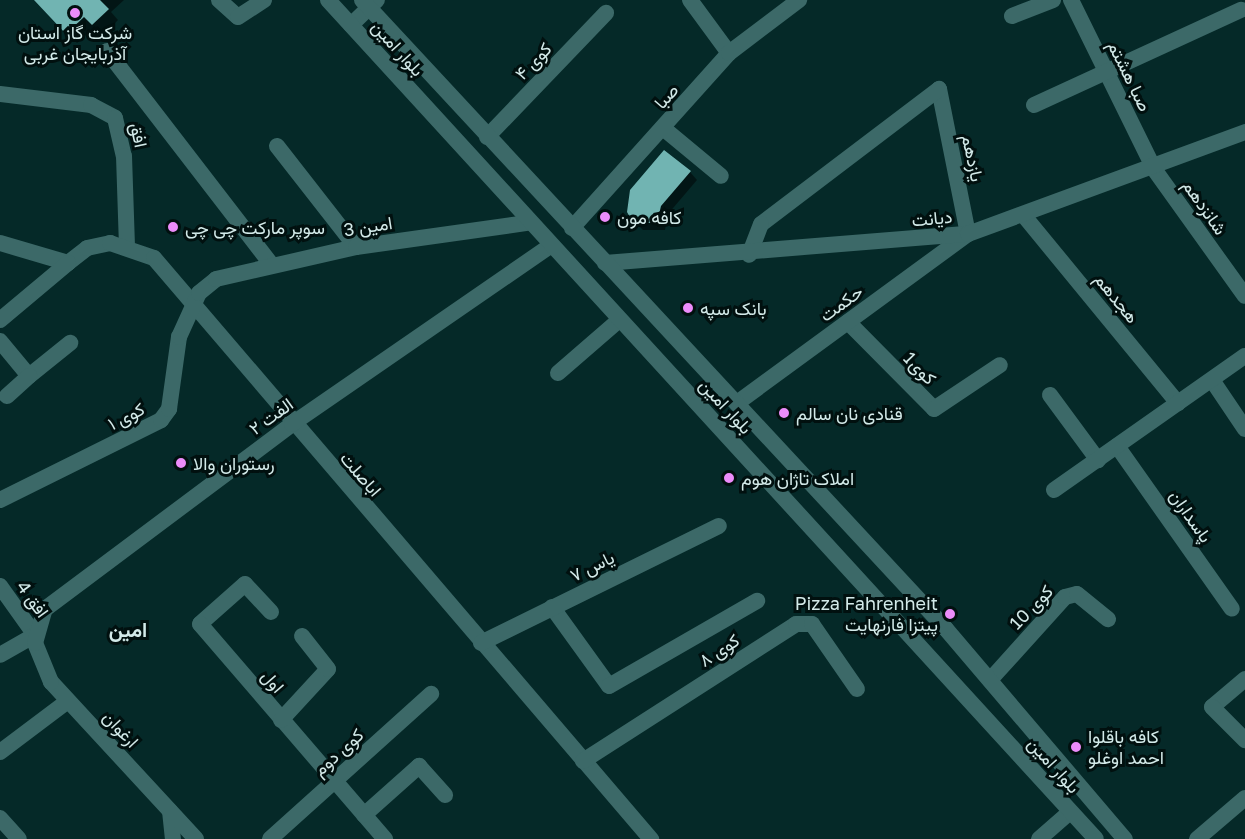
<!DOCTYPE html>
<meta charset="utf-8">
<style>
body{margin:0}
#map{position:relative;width:1245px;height:839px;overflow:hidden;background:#052928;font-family:"Golos Text",Vazirmatn,sans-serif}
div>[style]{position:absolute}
.shadow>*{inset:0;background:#0007}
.building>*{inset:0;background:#71b4b2}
.minor>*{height:16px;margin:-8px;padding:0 8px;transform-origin:8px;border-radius:8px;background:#3c6968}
.tertiary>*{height:16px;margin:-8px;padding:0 8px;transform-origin:8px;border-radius:8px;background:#3c6968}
.secondary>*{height:16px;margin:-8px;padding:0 8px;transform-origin:8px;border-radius:8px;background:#3c6968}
.dots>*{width:16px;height:16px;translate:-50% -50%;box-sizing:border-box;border:3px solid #01100f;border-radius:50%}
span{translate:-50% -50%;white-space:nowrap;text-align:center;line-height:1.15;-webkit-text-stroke:6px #01100f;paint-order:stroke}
.poi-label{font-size:18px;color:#d3eae9}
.left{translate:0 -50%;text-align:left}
.right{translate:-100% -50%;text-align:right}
.street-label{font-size:18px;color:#d3eae9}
.neighbourhood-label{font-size:20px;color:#d3eae9;font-weight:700}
</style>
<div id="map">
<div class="shadow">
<div style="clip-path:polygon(36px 0,124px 0,111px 12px,118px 20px,103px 35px,95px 27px,77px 43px)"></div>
<div style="clip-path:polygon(690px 172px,697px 180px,668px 214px,665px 230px,643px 230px,635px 222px)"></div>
</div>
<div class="building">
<div style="clip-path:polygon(34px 0,100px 0,109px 9px,92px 25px,84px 17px,66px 34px)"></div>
<div style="clip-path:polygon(664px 150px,691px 171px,661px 206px,657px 223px,633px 223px,627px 212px,630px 190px)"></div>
</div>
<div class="minor">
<div style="left:219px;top:0;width:25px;rotate:42deg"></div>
<div style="left:238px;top:17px;width:31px;rotate:-33deg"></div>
<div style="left:690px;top:0;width:66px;rotate:53.7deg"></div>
<div style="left:1071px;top:0;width:188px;rotate:63.8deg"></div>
<div style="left:1154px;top:169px;width:156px;rotate:54.4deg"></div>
<div style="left:1012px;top:16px;width:44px;rotate:-21.3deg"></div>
<div style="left:351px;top:25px;width:36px;rotate:-44deg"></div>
<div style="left:107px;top:51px;width:269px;rotate:52.4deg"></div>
<div style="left:0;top:94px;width:92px;rotate:6.9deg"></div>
<div style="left:91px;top:105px;width:27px;rotate:28deg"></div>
<div style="left:115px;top:118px;width:39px;rotate:77deg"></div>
<div style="left:124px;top:156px;width:89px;rotate:88.1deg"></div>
<div style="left:1034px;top:105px;width:228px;rotate:-24.7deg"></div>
<div style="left:663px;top:128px;width:75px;rotate:39.6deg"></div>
<div style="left:487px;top:137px;width:172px;rotate:-46.2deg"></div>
<div style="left:277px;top:146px;width:128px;rotate:52deg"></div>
<div style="left:1025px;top:217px;width:241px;rotate:50.6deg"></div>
<div style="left:572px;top:228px;width:235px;rotate:-48.1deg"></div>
<div style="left:729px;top:53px;width:88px;rotate:-37.1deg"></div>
<div style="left:0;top:243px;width:71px;rotate:16.4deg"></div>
<div style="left:68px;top:263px;width:24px;rotate:-38deg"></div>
<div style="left:87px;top:248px;width:24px;rotate:-12deg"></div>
<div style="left:110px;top:243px;width:46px;rotate:18.8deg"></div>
<div style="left:154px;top:258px;width:765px;rotate:49.46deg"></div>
<div style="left:0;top:320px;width:89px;rotate:-40deg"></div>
<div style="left:848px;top:322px;width:122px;rotate:45.3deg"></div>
<div style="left:934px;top:409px;width:79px;rotate:-33.7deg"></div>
<div style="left:0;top:341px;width:45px;rotate:50.4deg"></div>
<div style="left:29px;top:376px;width:53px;rotate:-38.8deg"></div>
<div style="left:558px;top:373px;width:79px;rotate:-40.9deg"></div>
<div style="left:1212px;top:380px;width:59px;rotate:56deg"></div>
<div style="left:1050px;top:395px;width:81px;rotate:53.6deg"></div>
<div style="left:7px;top:396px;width:30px;rotate:-42deg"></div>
<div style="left:737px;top:403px;width:286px;rotate:-36.2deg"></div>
<div style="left:968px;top:234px;width:148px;rotate:-101.3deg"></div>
<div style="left:939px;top:89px;width:223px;rotate:142.8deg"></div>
<div style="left:761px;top:224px;width:33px;rotate:111deg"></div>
<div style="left:1117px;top:446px;width:199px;rotate:54.8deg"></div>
<div style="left:1054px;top:490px;width:233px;rotate:-35.1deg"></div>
<div style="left:0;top:500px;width:180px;rotate:-26.4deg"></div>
<div style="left:161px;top:420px;width:14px;rotate:-54deg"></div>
<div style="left:169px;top:409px;width:73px;rotate:-82.1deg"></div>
<div style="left:179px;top:337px;width:48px;rotate:-65.6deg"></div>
<div style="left:199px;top:293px;width:22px;rotate:-39deg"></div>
<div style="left:216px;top:279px;width:144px;rotate:-12.9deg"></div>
<div style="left:356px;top:247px;width:173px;rotate:-8deg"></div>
<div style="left:0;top:586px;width:60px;rotate:54.5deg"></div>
<div style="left:35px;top:635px;width:40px;rotate:150.3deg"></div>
<div style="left:552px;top:607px;width:97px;rotate:54.2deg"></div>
<div style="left:609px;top:686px;width:171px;rotate:-29.9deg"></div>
<div style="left:271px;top:612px;width:38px;rotate:-133deg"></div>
<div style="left:245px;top:584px;width:60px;rotate:138.4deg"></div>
<div style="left:200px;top:624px;width:284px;rotate:49.3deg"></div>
<div style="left:481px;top:643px;width:265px;rotate:-26.2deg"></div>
<div style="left:1245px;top:679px;width:43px;rotate:139.7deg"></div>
<div style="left:1212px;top:707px;width:47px;rotate:45deg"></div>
<div style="left:990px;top:680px;width:112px;rotate:-47.9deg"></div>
<div style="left:1065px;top:597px;width:12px;rotate:-14deg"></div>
<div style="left:1077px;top:594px;width:40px;rotate:39deg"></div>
<div style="left:281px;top:720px;width:69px;rotate:-47.3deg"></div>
<div style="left:328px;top:669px;width:42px;rotate:-128.2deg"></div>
<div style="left:0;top:752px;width:85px;rotate:-36.9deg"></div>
<div style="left:583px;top:761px;width:253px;rotate:-32.7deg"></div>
<div style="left:796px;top:624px;width:16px"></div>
<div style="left:812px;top:624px;width:79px;rotate:55.3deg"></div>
<div style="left:170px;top:811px;width:28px;rotate:84deg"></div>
<div style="left:364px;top:815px;width:74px;rotate:-41.7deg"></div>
<div style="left:419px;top:766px;width:39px;rotate:48deg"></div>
<div style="left:0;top:818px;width:28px;rotate:48deg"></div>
<div style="left:270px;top:839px;width:217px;rotate:-42deg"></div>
<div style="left:1039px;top:839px;width:41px;rotate:-41.1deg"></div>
<div style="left:1197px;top:839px;width:63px;rotate:-40.5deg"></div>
</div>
<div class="tertiary">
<div style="left:605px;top:263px;width:364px;rotate:-4.6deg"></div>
<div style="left:968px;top:234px;width:295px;rotate:-20.2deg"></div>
<div style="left:196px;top:839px;width:214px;rotate:-132.7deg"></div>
<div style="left:51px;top:682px;width:42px;rotate:-112.3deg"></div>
<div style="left:35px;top:643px;width:35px;rotate:-74deg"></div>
<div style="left:45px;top:609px;width:309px;rotate:-36.8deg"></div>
<div style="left:292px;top:424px;width:312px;rotate:-34.6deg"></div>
</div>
<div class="secondary">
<div style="left:328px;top:0;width:1137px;rotate:47.53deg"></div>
<div style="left:362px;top:0;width:858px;rotate:47.12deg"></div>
<div style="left:946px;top:629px;width:276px;rotate:49.6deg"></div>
</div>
<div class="dots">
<div style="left:75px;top:13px;background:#ec8cfa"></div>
<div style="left:605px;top:217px;background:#ec8cfa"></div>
<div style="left:173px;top:227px;background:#ec8cfa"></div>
<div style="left:688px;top:308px;background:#ec8cfa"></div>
<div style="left:784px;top:413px;background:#ec8cfa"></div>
<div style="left:181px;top:463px;background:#ec8cfa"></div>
<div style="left:729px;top:478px;background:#ec8cfa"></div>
<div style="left:950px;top:614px;background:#ec8cfa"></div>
<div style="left:1076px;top:747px;background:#ec8cfa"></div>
</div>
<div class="poi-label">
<span style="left:75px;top:43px">شرکت گاز استان<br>آذربایجان غربی</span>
<span class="left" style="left:617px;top:217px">کافه مون</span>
<span class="left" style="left:185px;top:227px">سوپر مارکت چی چی</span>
<span class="left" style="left:700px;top:308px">بانک سپه</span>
<span class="left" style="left:796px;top:413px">قنادی نان سالم</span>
<span class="left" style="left:193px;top:463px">رستوران والا</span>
<span class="left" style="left:741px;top:478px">املاک تاژان هوم</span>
<span class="right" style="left:938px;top:614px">Pizza Fahrenheit<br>پیتزا فارنهایت</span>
<span class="left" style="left:1088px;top:747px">کافه باقلوا<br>احمد اوغلو</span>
</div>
<div class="street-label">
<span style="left:398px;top:48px;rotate:48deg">بلوار امین</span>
<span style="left:533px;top:61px;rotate:-46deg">کوی ۴</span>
<span style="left:1130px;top:76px;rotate:64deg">صبا هشتم</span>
<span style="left:666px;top:96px;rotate:-49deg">صبا</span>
<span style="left:139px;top:135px;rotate:78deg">افق</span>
<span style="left:973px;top:158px;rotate:78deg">یازدهم</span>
<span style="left:1205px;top:207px;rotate:55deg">شانزدهم</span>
<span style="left:932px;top:218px;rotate:-5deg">دیانت</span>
<span style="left:368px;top:226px;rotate:-9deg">امین 3</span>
<span style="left:1117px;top:298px;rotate:51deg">هجدهم</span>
<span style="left:841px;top:303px;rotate:-36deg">حکمت</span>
<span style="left:920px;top:368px;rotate:46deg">کوی1</span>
<span style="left:726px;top:406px;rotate:47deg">بلوار امین</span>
<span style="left:126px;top:416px;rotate:-27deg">کوی ۱</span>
<span style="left:271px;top:416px;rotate:-36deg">الفت ۲</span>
<span style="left:361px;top:474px;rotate:49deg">اباصلت</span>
<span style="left:1191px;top:516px;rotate:55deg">پاسداران</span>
<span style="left:592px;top:566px;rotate:-26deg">یاس ۷</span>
<span style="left:33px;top:599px;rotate:54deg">افق 4</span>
<span style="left:1031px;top:607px;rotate:-46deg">کوی 10</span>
<span style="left:719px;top:650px;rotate:-33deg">کوی ۸</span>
<span style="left:273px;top:681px;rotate:49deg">اول</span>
<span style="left:121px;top:729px;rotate:47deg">ارغوان</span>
<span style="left:338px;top:752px;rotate:-42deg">کوی دوم</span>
<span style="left:1054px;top:765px;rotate:48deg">بلوار امین</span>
</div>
<div class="neighbourhood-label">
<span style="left:128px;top:629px">امین</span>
</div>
</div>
